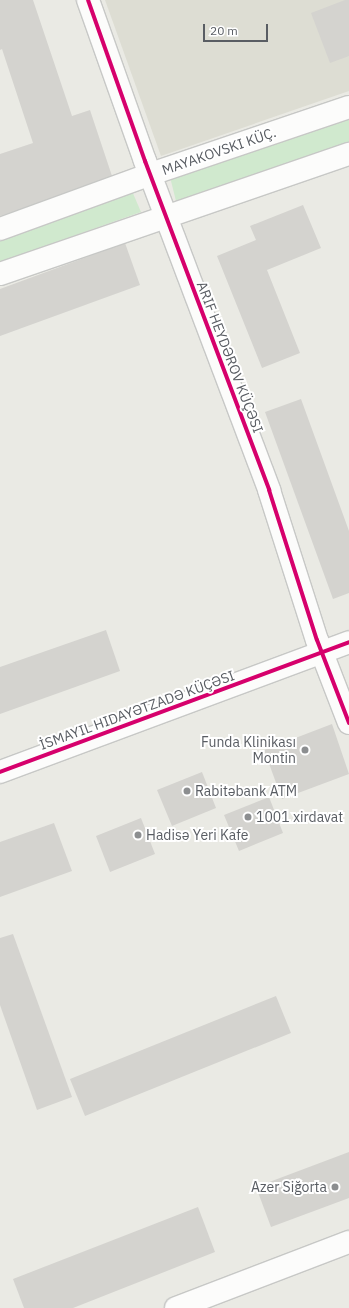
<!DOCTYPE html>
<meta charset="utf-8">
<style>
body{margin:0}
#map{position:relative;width:349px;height:1308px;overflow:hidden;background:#eaeae4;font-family:"IBM Plex Sans",sans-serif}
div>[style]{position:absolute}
.education>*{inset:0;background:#ddddd3}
.green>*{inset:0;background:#d0e9ce}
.building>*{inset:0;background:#d4d3cf}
.roads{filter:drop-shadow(1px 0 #c7c8c6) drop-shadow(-1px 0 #c7c8c6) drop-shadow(0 1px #c7c8c6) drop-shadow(0 -1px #c7c8c6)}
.minor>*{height:22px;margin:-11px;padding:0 11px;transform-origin:11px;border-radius:11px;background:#fcfcfb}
.tertiary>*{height:22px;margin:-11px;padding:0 11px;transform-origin:11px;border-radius:11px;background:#fcfcfb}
.cycleway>*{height:4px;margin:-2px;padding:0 2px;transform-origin:2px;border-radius:2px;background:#d6006c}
.dots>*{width:11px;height:11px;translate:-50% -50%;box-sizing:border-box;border:2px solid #fff;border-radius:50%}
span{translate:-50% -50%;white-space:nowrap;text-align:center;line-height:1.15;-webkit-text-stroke:4px #fff;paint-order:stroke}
.street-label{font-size:14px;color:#595d63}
.poi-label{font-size:14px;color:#595d63}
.right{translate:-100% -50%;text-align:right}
.left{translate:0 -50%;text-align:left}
.scale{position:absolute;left:203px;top:24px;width:65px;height:18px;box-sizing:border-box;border:2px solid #595d63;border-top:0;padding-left:5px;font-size:12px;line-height:14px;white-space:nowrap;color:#595d63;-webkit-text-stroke:3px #fff;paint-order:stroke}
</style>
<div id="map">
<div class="education">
<div style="clip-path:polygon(105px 0,349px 0,349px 91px,161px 156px)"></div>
</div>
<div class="green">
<div style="clip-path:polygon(349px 117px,349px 142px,176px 201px,170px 177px)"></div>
<div style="clip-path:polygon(132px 191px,141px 212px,0 262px,0 239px)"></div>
</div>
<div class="building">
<div style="clip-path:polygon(0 0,33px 0,72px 116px,90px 110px,113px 179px,0 216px,0 154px,33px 143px,2px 49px,0 50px)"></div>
<div style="clip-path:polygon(345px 0,349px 0,349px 56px,330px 63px,311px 13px)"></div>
<div style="clip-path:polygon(303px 205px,321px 248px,267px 270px,300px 353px,262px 368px,217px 256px,256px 240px,250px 226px)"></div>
<div style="clip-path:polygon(125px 243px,140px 285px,0 336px,0 289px)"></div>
<div style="clip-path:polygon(301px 399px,349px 531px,349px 593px,333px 599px,265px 412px)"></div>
<div style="clip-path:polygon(106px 630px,120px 671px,0 714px,0 667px)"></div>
<div style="clip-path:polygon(332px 724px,349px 774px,282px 799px,264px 750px)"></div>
<div style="clip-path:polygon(202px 772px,216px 808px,172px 826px,157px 790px)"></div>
<div style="clip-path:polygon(269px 797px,283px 833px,239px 851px,224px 815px)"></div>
<div style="clip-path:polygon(141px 818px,155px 854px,110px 872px,96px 836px)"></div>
<div style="clip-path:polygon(54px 823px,72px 871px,0 897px,0 842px)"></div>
<div style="clip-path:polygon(13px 934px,72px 1097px,37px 1110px,0 1005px,0 938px)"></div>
<div style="clip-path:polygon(276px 996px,291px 1033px,85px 1116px,70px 1079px)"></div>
<div style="clip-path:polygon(349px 1152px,349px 1198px,271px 1227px,256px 1187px)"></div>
<div style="clip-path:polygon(198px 1207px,215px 1252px,73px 1308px,24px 1308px,13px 1279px)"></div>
</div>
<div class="roads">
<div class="minor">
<div style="left:88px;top:0;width:171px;rotate:70.5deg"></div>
<div style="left:145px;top:161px;width:352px;rotate:69.3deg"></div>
<div style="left:269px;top:490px;width:157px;rotate:72.3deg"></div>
<div style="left:317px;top:640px;width:89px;rotate:68.9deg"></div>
<div style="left:176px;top:1308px;width:185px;rotate:-20.9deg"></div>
</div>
<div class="tertiary">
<div style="left:0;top:229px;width:161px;rotate:-20deg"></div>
<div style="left:151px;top:174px;width:209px;rotate:-18.7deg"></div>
<div style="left:0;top:274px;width:369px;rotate:-19deg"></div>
<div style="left:0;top:772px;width:372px;rotate:-20.4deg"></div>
</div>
</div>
<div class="cycleway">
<div style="left:88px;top:0;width:171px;rotate:70.5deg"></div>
<div style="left:145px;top:161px;width:352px;rotate:69.3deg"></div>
<div style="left:269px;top:490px;width:157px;rotate:72.3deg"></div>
<div style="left:317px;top:640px;width:89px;rotate:68.9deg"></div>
<div style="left:0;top:772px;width:372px;rotate:-20.4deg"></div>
</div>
<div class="dots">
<div style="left:305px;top:750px;background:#8c8e90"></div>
<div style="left:187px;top:791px;background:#8c8e90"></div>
<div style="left:248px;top:817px;background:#8c8e90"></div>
<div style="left:138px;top:835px;background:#8c8e90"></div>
<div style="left:335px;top:1187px;background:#8c8e90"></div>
</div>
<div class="street-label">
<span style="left:219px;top:151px;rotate:-19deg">MAYAKOVSKI KÜÇ.</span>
<span style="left:230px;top:357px;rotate:69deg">ARIF HEYDƏROV KÜÇƏSI</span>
<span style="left:137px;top:710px;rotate:-20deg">İSMAYIL HIDAYƏTZADƏ KÜÇƏSI</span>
</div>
<div class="poi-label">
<span class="right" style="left:296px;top:750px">Funda Klinikası<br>Montin</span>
<span class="left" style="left:195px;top:791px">Rabitəbank ATM</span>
<span class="left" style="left:256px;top:817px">1001 xirdavat</span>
<span class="left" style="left:146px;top:835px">Hadisə Yeri Kafe</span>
<span class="right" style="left:327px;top:1187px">Azer Siğorta</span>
</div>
<div class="scale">20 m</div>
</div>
